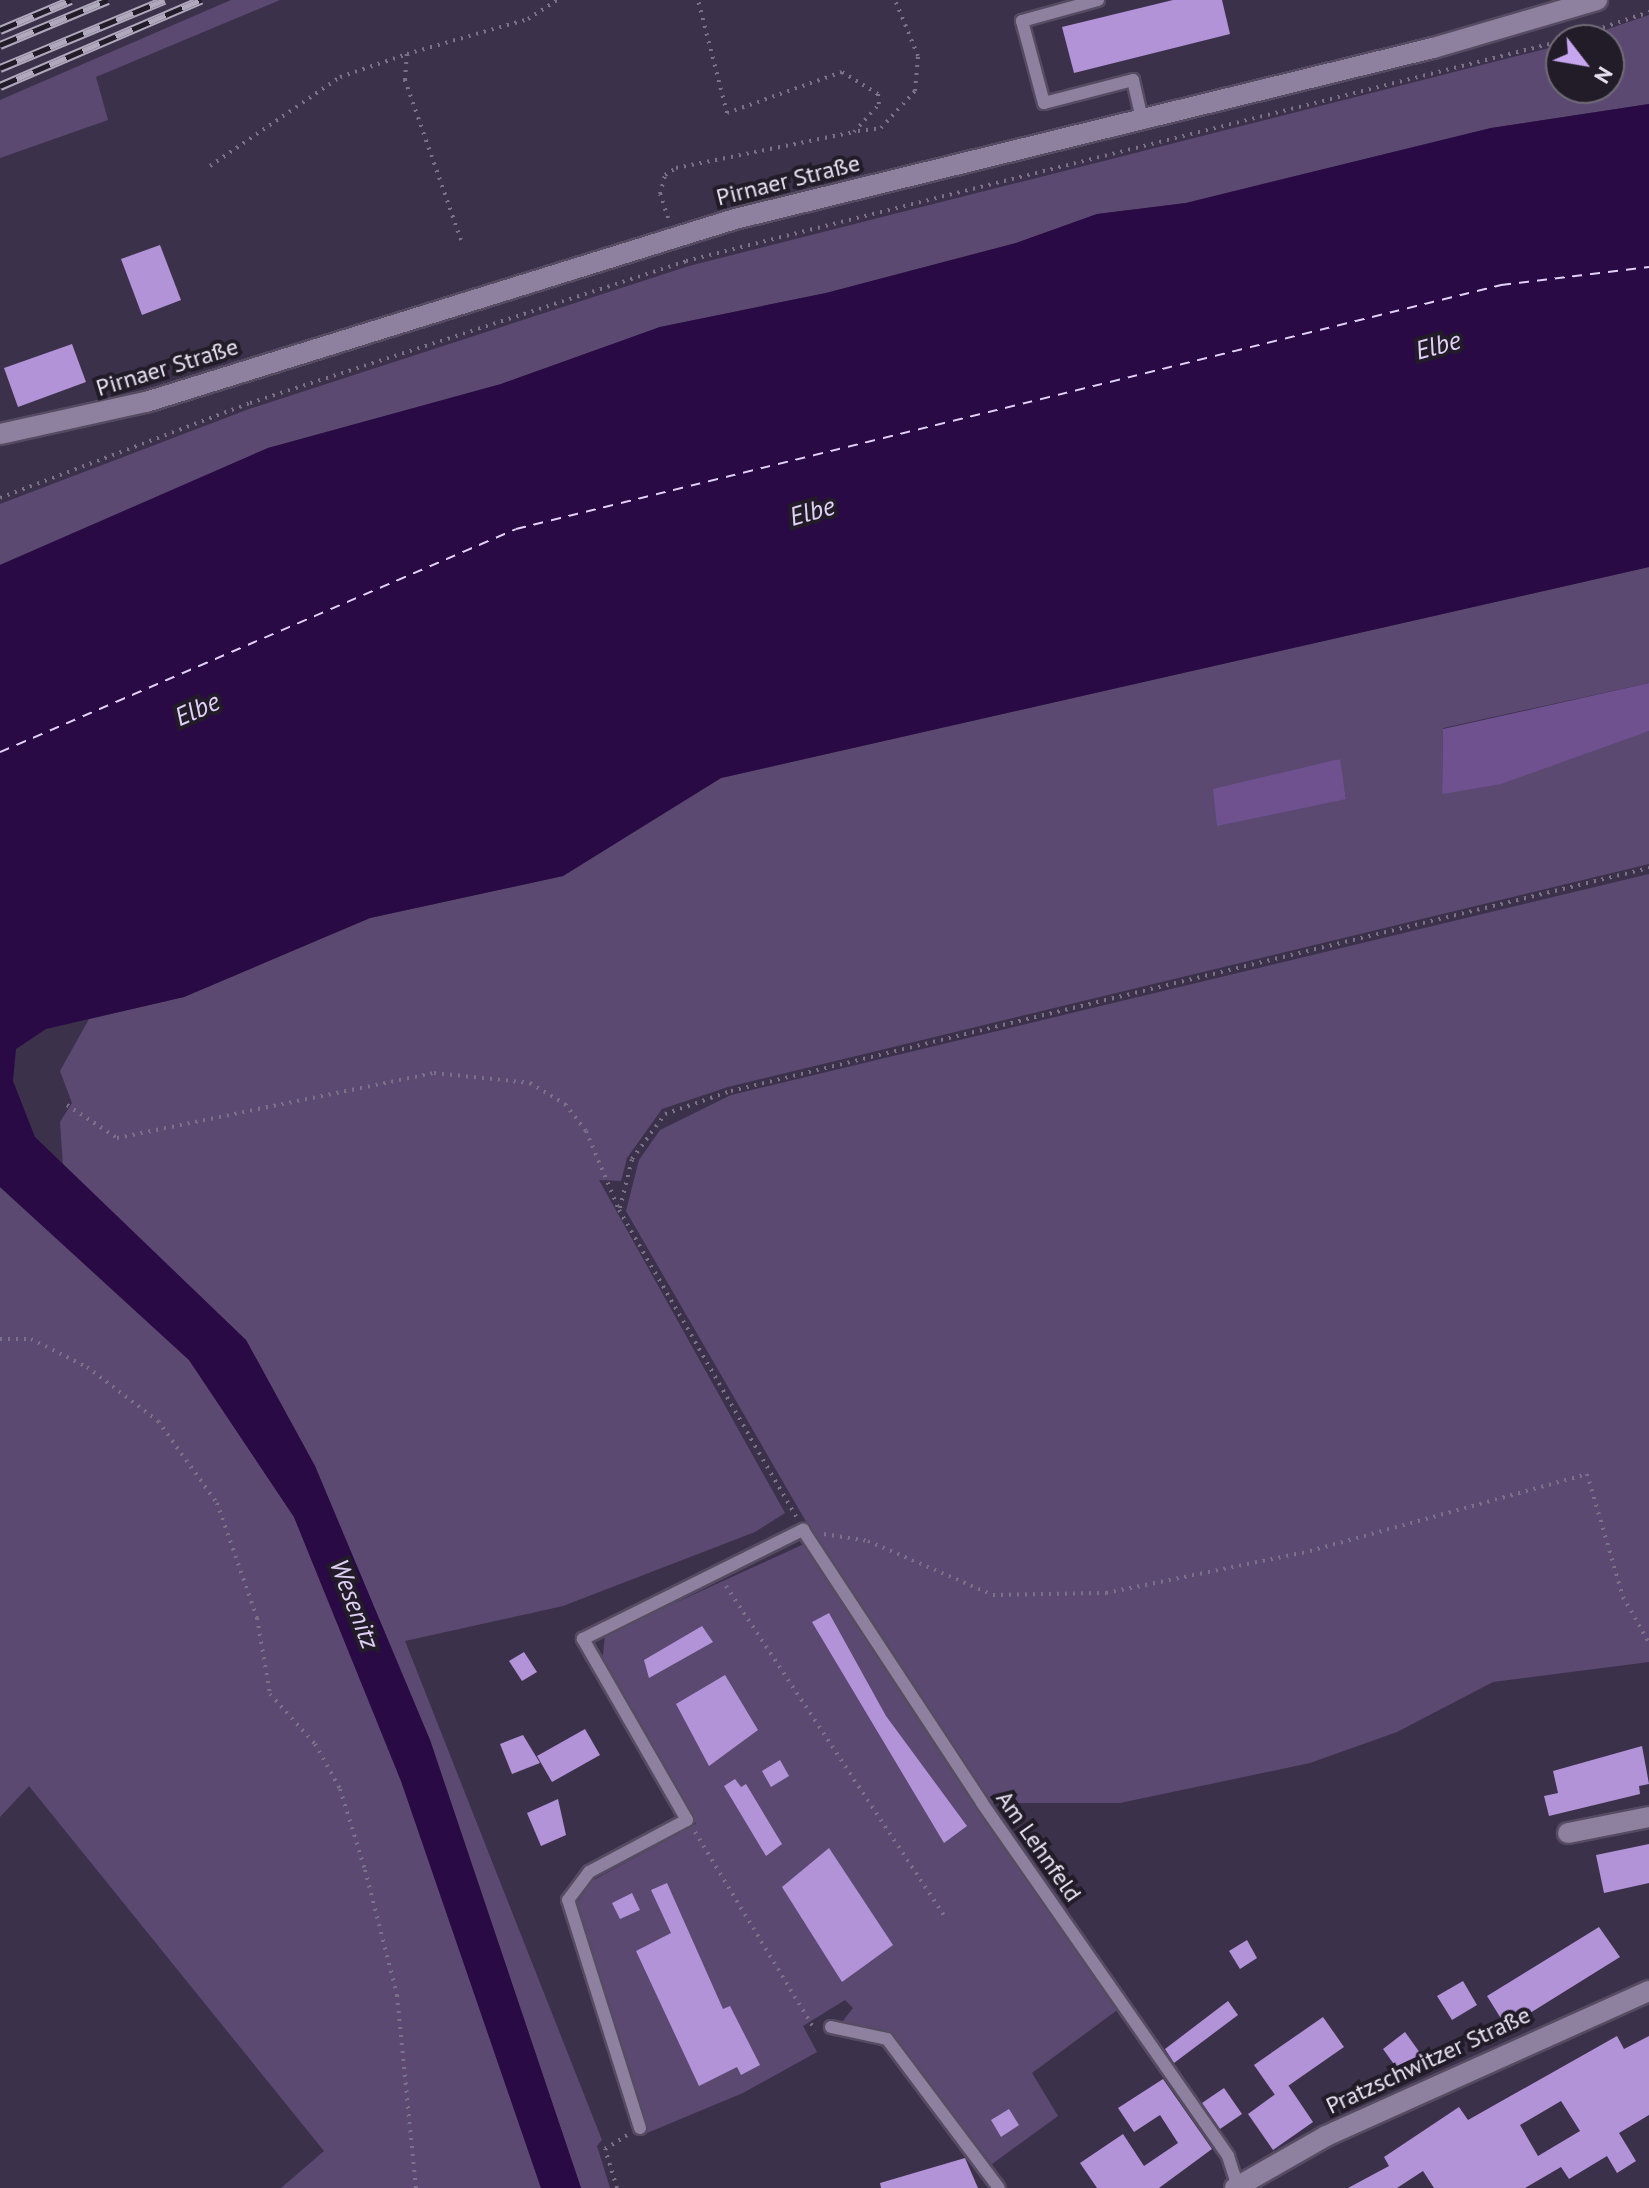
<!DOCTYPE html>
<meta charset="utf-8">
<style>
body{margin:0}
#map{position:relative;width:1649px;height:2188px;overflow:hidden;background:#3c314b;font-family:"PT Sans",sans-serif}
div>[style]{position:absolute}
.green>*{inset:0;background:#5b4972}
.forest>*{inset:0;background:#6f5190}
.water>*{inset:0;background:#2a0a45}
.ferry>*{height:2px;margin-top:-1px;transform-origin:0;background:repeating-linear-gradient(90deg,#e1d1f6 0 10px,transparent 0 18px)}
.building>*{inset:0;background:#b293d8}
.path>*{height:4px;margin-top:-2px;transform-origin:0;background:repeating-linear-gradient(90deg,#7b7288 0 2px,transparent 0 8px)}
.roads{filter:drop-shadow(2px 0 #564c62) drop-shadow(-2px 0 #564c62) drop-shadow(0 2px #564c62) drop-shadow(0 -2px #564c62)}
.service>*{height:12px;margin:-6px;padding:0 6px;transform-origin:6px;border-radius:6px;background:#8e81a0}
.minor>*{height:20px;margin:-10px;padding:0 10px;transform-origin:10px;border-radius:10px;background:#8e81a0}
.tertiary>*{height:20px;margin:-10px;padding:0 10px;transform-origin:10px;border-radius:10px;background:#8e81a0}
.rail>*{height:9px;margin-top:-4.5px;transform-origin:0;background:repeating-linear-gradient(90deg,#211c27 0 18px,#b0a8bc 0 36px);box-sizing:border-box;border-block:2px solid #b0a8bc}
span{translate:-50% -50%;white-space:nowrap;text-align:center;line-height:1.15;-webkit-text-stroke:8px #211c27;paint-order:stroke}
.street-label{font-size:24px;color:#e8e1f2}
.water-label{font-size:26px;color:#e1d1f6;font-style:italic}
.north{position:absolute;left:1545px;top:24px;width:80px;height:80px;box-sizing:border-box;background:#211c27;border:2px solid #716b78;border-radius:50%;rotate:121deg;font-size:22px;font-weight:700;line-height:32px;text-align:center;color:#e8e1f2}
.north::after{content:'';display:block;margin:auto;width:28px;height:36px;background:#c7a6f0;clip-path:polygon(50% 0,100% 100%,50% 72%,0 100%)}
</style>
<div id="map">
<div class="green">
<div style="clip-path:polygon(231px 0,280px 0,96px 77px,108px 120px,0 158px,0 100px)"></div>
<div style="clip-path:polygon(1649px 15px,1649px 104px,1491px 128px,1186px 203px,1097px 214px,1016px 243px,826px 293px,660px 327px,501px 384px,268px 448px,0 565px,0 504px,249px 409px,689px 266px,1561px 45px,1561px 88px,1609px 88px,1609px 40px,1576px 40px)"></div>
<div style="clip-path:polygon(evenodd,1649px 567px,1649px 683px,1443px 728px,1442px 794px,1649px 731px,1649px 864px,728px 1087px,662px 1109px,627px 1158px,621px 1181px,599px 1180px,785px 1513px,755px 1532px,563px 1606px,405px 1641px,602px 2140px,597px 2146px,610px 2188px,581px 2188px,430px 1740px,315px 1466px,246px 1340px,63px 1166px,60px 1122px,72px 1103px,60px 1071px,89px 1019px,184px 997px,370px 918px,563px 876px,721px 778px,1649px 567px,1339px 759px,1346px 798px,1217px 825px,1339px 759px)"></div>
<div style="clip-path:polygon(1649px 874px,1649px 1662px,1493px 1682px,1397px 1732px,1310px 1763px,1120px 1803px,992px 1803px,808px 1525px,626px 1211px,639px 1160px,660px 1130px,731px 1095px)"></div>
<div style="clip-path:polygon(0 1187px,189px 1360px,294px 1517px,401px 1781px,541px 2188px,281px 2188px,324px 2151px,29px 1786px,0 1817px)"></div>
<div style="clip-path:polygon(804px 1544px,1120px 2008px,1032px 2073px,1058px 2116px,992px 2164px,889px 2033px,842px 2022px,853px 2008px,845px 2000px,803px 2026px,817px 2052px,743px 2093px,647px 2133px,575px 1906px,592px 1881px,696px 1824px,602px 1664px,605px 1635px)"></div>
</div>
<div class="forest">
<div style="clip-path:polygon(1649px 683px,1649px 731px,1501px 784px,1442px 794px,1443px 729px)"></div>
<div style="clip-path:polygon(1340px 759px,1346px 799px,1217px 826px,1213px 789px)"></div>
</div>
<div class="water">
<div style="clip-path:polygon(1649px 104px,1649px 567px,721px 778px,563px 876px,370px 918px,184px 997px,46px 1029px,16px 1049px,13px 1081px,35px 1137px,246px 1340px,315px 1466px,430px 1740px,581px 2188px,541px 2188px,401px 1781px,294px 1517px,189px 1360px,0 1187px,0 565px,268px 448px,501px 384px,660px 327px,826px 293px,1016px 243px,1097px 214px,1186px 203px,1491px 128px)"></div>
</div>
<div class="ferry">
<div style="left:0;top:752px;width:562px;rotate:-23.37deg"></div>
<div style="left:516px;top:529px;width:1015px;rotate:-13.91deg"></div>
<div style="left:1501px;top:285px;width:149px;rotate:-6.9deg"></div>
</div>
<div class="building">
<div style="clip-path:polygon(1173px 0,1222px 0,1230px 34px,1074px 73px,1062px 27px)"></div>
<div style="clip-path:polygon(160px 245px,181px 300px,142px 315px,121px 259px)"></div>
<div style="clip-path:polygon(72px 344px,86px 382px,18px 407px,4px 368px)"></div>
<div style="clip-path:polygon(829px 1613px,886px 1716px,967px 1826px,944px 1843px,812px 1622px)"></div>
<div style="clip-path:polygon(702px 1626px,713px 1642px,649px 1678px,644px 1660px)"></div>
<div style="clip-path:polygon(524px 1652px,537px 1672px,522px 1681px,509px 1661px)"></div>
<div style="clip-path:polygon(725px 1675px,758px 1730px,709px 1766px,676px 1704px)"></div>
<div style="clip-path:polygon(585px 1729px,600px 1755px,552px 1782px,537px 1756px)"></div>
<div style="clip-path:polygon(523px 1735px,540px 1763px,512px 1774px,500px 1744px)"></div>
<div style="clip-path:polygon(1642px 1746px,1649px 1784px,1639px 1786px,1640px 1794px,1549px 1816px,1544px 1796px,1558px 1793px,1553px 1771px)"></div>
<div style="clip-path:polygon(780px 1760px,789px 1776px,771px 1787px,762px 1771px)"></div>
<div style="clip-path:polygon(735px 1779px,741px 1787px,746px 1784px,782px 1844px,766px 1856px,724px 1786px)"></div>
<div style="clip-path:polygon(558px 1799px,566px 1835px,541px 1846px,527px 1813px)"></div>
<div style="clip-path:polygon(1649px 1844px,1649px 1883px,1604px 1893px,1596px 1855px)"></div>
<div style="clip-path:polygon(829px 1848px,893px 1945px,842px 1982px,782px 1887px)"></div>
<div style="clip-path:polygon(667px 1883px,723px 2009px,730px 2006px,760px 2065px,741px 2075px,737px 2067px,699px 2086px,636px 1951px,671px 1933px,651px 1890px)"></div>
<div style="clip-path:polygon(632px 1893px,640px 1910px,620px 1919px,612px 1903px)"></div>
<div style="clip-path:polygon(1599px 1927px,1620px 1957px,1530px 2013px,1533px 2018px,1510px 2033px,1487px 1996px)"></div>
<div style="clip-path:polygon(1247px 1940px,1257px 1958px,1240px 1969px,1229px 1951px)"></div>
<div style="clip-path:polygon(1463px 1981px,1477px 2005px,1452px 2020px,1437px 1996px)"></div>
<div style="clip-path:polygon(1228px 2001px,1238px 2015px,1174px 2063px,1165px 2049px)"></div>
<div style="clip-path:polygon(1323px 2017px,1344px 2047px,1275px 2095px,1254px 2065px)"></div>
<div style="clip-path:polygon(1405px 2032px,1423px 2057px,1401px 2074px,1383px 2049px)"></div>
<div style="clip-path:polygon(evenodd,1617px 2036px,1624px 2049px,1649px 2036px,1649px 2115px,1619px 2133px,1636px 2161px,1617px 2173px,1607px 2156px,1569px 2179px,1561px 2167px,1525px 2188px,1434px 2188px,1423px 2171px,1397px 2188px,1348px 2188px,1389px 2166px,1384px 2157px,1459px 2107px,1468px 2120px,1617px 2036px,1561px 2101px,1580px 2131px,1538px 2156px,1520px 2125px,1561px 2101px)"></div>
<div style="clip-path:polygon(1163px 2079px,1212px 2149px,1159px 2188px,1097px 2188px,1080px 2163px,1123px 2134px,1144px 2166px,1178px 2143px,1160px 2115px,1134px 2132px,1118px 2108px)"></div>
<div style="clip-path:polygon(1288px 2085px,1313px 2122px,1273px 2150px,1248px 2114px)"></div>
<div style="clip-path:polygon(1224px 2088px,1242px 2114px,1220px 2129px,1202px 2103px)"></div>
<div style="clip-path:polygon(1009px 2109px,1019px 2125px,1001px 2137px,991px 2120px)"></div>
<div style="clip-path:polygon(965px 2158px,978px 2188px,881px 2188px,880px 2183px)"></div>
</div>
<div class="path">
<div style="left:1565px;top:40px;width:89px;rotate:-18.4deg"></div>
<div style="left:858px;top:131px;width:23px;rotate:-7deg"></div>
<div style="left:881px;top:128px;width:50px;rotate:-47.4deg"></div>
<div style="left:915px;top:91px;width:35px;rotate:-85deg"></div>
<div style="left:918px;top:56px;width:61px;rotate:-112.3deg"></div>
<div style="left:210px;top:166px;width:158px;rotate:-34.4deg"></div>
<div style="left:340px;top:77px;width:71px;rotate:-18.9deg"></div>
<div style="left:668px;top:218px;width:25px;rotate:-108deg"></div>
<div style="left:660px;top:194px;width:20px;rotate:-75deg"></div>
<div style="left:665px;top:175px;width:13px;rotate:-32deg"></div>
<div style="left:676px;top:168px;width:182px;rotate:-11.4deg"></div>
<div style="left:854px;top:132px;width:38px;rotate:-48deg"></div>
<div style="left:879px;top:104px;width:10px;rotate:-96deg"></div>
<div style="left:878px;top:94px;width:42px;rotate:-148.6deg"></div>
<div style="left:842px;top:72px;width:122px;rotate:160.4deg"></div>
<div style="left:727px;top:113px;width:117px;rotate:-104.4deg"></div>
<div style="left:461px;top:240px;width:170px;rotate:-109.3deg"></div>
<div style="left:405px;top:80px;width:26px;rotate:-86deg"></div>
<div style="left:407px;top:54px;width:126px;rotate:-16.1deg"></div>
<div style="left:528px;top:19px;width:35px;rotate:-33deg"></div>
<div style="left:0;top:498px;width:267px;rotate:-20.8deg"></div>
<div style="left:250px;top:403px;width:459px;rotate:-18deg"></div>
<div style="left:686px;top:261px;width:902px;rotate:-14.11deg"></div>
<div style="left:67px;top:1105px;width:60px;rotate:33.4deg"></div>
<div style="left:117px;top:1138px;width:324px;rotate:-11.6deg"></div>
<div style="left:434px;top:1073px;width:97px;rotate:5.9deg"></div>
<div style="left:530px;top:1083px;width:41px;rotate:31deg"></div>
<div style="left:565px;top:1104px;width:34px;rotate:52deg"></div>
<div style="left:586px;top:1131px;width:86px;rotate:67.3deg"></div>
<div style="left:619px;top:1210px;width:354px;rotate:60deg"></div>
<div style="left:620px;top:1208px;width:50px;rotate:-76.2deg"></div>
<div style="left:632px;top:1159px;width:56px;rotate:-53.7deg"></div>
<div style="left:665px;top:1114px;width:70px;rotate:-19.2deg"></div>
<div style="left:731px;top:1091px;width:945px;rotate:-13.65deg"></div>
<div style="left:0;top:1339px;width:31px"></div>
<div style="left:31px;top:1339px;width:63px;rotate:26.6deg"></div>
<div style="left:87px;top:1367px;width:89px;rotate:37.3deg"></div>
<div style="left:158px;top:1421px;width:101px;rotate:54.3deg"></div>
<div style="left:217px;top:1503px;width:122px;rotate:70.8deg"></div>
<div style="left:257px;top:1618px;width:77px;rotate:80.3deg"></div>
<div style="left:270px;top:1694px;width:67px;rotate:48deg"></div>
<div style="left:315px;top:1744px;width:51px;rotate:60.9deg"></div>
<div style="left:340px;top:1789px;width:85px;rotate:72.8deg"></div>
<div style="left:365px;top:1870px;width:129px;rotate:75.6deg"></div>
<div style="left:397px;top:1995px;width:194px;rotate:84.4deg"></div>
<div style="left:824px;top:1534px;width:45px;rotate:9deg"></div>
<div style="left:868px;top:1541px;width:136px;rotate:23.4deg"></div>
<div style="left:993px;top:1595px;width:113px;rotate:-1deg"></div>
<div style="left:1106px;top:1593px;width:208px;rotate:-11.6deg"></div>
<div style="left:1310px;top:1551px;width:288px;rotate:-15.5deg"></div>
<div style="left:1587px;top:1474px;width:128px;rotate:73.7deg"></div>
<div style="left:1623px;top:1597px;width:53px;rotate:60.5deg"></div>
<div style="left:726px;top:1586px;width:398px;rotate:56.5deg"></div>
<div style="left:695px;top:1832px;width:232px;rotate:58.8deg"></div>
<div style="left:617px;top:2188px;width:41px;rotate:-107.1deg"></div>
<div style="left:605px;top:2149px;width:26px;rotate:-32deg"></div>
</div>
<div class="roads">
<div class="service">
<div style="left:1098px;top:0;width:79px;rotate:164.6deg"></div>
<div style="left:1022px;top:21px;width:85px;rotate:75deg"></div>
<div style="left:1044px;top:103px;width:92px;rotate:-14.5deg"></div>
<div style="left:1133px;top:80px;width:39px;rotate:77deg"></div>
<div style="left:831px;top:2027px;width:57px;rotate:12.1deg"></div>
<div style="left:887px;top:2039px;width:186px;rotate:53.1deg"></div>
<div style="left:640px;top:2128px;width:239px;rotate:-107.5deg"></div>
<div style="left:568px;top:1900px;width:35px;rotate:-53deg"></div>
<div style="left:589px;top:1872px;width:111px;rotate:-28deg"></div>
<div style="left:687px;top:1820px;width:209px;rotate:-119.9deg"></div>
<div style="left:583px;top:1639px;width:246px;rotate:-26.4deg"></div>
<div style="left:803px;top:1530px;width:326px;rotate:56.7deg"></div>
<div style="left:982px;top:1803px;width:430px;rotate:55.1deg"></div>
<div style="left:1228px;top:2156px;width:32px;rotate:72deg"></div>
</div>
<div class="minor">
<div style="left:1568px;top:1833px;width:83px;rotate:-11.2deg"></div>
</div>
<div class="tertiary">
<div style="left:0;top:434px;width:149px;rotate:-12.4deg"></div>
<div style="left:146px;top:402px;width:617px;rotate:-17.26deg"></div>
<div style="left:735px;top:219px;width:719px;rotate:-13.77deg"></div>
<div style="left:1433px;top:48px;width:171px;rotate:-16.3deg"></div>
<div style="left:1235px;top:2188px;width:105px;rotate:-29.7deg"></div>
<div style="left:1326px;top:2136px;width:354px;rotate:-24.2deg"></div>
</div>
</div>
<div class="rail">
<div style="left:0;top:30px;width:77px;rotate:-22.9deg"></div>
<div style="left:0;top:45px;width:117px;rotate:-22.6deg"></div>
<div style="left:0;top:68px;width:178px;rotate:-22.5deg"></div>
<div style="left:0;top:86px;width:219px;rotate:-23.2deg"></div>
</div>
<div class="street-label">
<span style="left:788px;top:180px;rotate:-14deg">Pirnaer Straße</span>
<span style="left:167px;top:367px;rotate:-17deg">Pirnaer Straße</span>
<span style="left:1039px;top:1846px;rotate:55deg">Am Lehnfeld</span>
<span style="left:1428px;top:2060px;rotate:-25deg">Pratzschwitzer Straße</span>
</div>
<div class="water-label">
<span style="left:1438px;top:345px;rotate:-15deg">Elbe</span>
<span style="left:812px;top:511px;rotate:-16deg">Elbe</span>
<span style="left:197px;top:709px;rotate:-24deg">Elbe</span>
<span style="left:355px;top:1604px;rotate:69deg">Wesenitz</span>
</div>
<div class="north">N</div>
</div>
